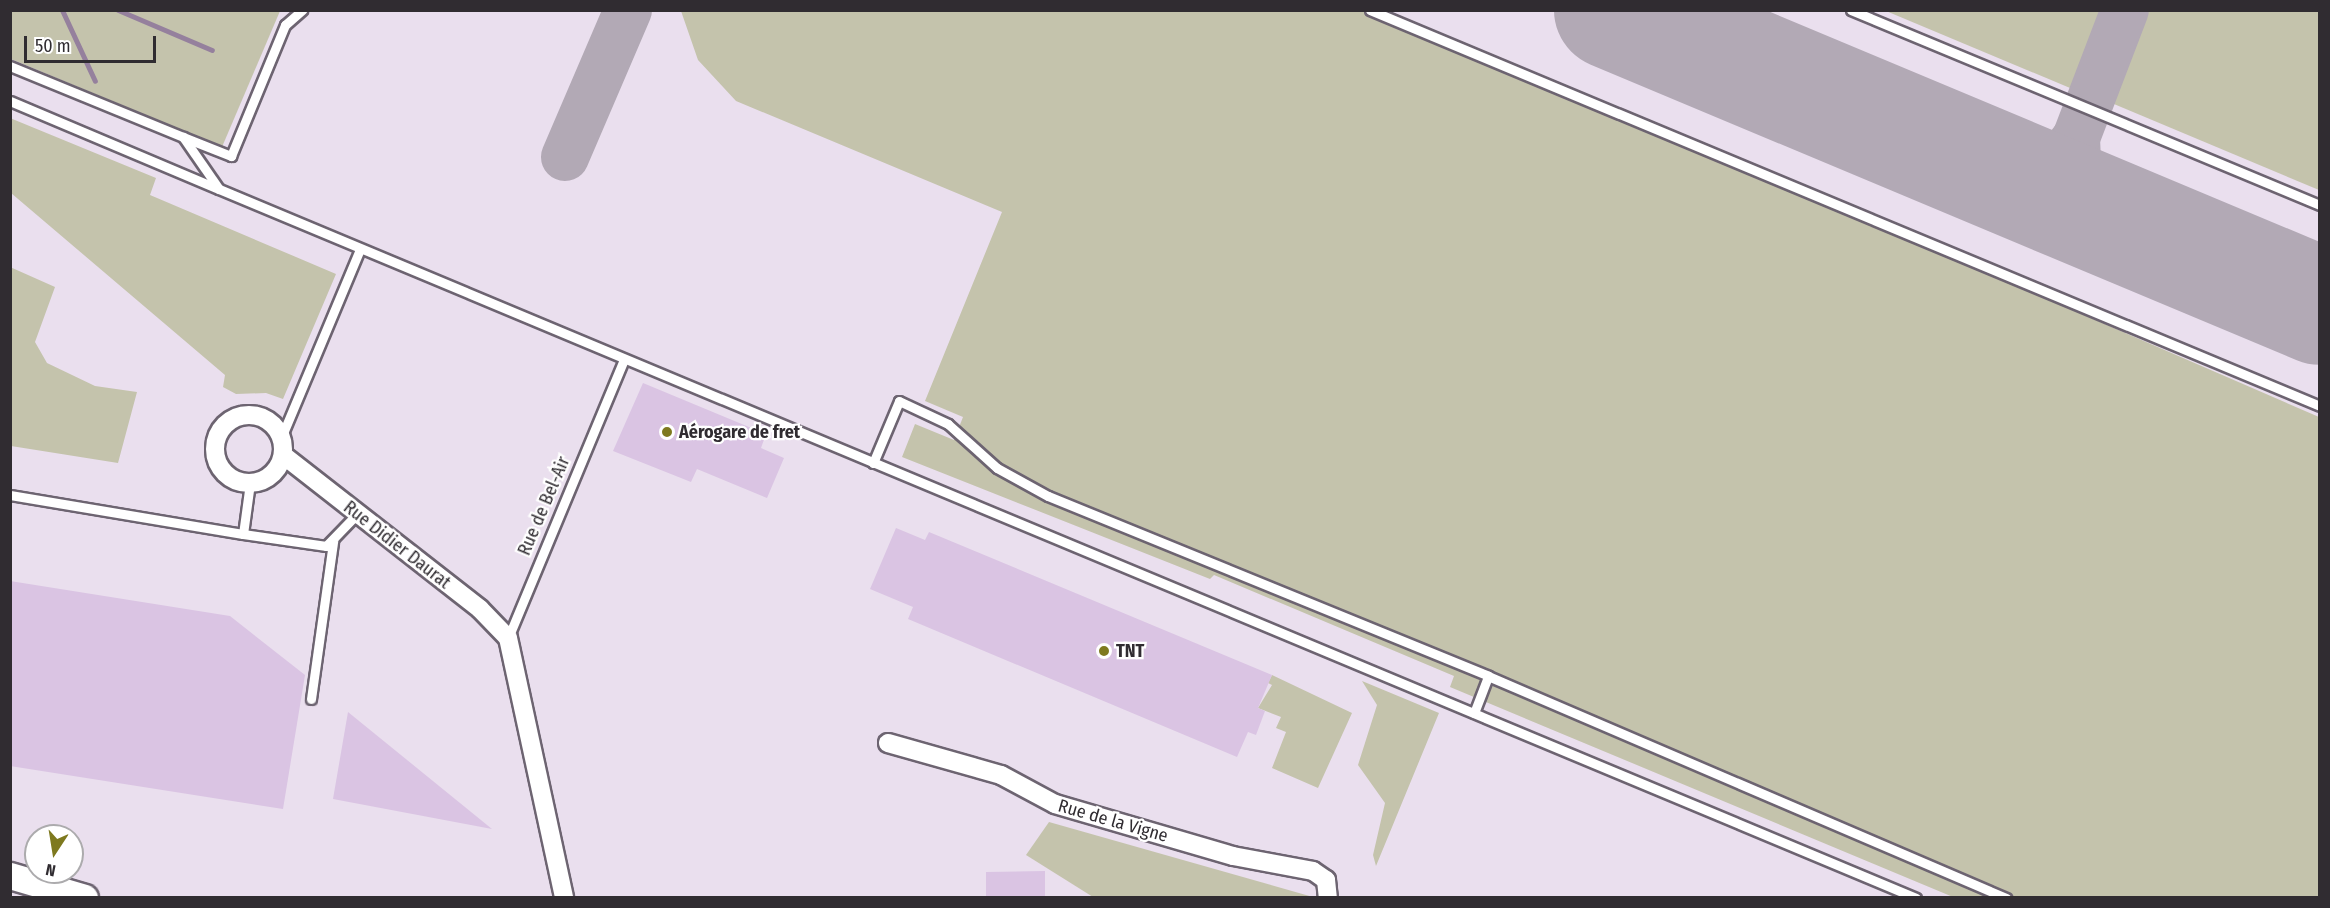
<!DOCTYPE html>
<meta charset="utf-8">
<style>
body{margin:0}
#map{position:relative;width:2330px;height:908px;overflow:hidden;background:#eadfee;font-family:"Fira Sans Condensed",sans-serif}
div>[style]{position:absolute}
.green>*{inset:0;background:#c4c3ac}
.stream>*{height:5px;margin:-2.5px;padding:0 2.5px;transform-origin:2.5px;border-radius:2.5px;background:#95809d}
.taxiway>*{height:48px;margin:-24px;padding:0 24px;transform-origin:24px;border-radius:24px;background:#b2a9b5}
.runway>*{height:118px;margin:-59px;padding:0 59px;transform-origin:59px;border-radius:59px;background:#b2a9b5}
.building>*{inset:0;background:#dac4e3}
.roads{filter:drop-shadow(2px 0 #6d6471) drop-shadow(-2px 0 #6d6471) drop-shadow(0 2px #6d6471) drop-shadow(0 -2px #6d6471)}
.lane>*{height:9px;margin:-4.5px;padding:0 4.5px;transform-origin:4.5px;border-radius:4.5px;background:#fff}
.street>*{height:18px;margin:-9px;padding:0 9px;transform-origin:9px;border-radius:9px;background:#fff}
.street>.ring{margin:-9px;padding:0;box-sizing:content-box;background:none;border:18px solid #fff;border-radius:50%}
.secondary>*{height:26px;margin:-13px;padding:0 13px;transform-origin:13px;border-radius:13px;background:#fff}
.dots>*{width:16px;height:16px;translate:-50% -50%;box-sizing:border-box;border:3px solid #fff;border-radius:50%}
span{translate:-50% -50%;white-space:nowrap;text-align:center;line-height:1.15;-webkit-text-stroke:4.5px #fff;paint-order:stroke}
.poi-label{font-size:18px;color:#302c31;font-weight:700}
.left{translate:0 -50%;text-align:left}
.street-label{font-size:18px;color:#302c31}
.frame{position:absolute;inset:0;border:12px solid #302c31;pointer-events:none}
.north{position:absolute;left:24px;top:824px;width:60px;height:60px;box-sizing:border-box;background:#fff;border:2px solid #acabad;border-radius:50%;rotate:192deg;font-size:16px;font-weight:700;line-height:24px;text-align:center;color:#302c31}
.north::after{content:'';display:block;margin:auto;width:21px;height:27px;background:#7e791f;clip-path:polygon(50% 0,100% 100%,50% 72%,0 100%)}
.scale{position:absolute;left:24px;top:36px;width:132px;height:27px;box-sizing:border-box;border:3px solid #302c31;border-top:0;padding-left:8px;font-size:18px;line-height:21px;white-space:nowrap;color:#302c31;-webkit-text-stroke:4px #fff;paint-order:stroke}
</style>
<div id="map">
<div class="green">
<div style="clip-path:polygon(10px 11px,11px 10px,280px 11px,222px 147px,11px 59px)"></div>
<div style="clip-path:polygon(681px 11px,1384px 11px,2319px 417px,2319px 897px,1953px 897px,1450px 687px,1454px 676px,1214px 575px,1210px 579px,902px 457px,915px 424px,954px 440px,963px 417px,925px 401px,1002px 212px,736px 101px,698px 60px)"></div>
<div style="clip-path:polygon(1886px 11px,2114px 11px,2082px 93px)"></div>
<div style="clip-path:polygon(2137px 11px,2319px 11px,2319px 190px,2102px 99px)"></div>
<div style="clip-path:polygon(10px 118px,156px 178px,150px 195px,336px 274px,283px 399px,266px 393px,236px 394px,223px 387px,225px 375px,11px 193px)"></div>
<div style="clip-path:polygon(10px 267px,55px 287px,35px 342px,47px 363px,95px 386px,137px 392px,118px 463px,11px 446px)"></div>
<div style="clip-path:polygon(1272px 675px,1352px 713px,1318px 788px,1272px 768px,1286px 732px,1276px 728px,1281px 717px,1258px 708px,1272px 685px,1268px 683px)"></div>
<div style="clip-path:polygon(1362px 681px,1439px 713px,1376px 866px,1373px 855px,1385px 803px,1358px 765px,1377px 705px)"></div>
<div style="clip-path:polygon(1049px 822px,1313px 897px,1093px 897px,1026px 855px)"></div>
</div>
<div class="stream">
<div style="left:62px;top:10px;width:78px;rotate:65.1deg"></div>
<div style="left:118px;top:10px;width:102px;rotate:23.1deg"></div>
</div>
<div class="taxiway">
<div style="left:2076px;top:138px;width:45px;rotate:87.5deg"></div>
<div style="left:2078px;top:183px;width:45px;rotate:48.6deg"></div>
<div style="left:565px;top:157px;width:160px;rotate:-66.8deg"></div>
<div style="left:1990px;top:168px;width:29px;rotate:8deg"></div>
<div style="left:2019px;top:172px;width:19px;rotate:-9deg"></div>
<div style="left:2038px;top:169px;width:32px;rotate:-32deg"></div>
<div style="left:2065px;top:152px;width:18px;rotate:-52deg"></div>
<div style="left:2076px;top:138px;width:137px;rotate:-69.1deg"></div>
</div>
<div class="runway">
<div style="left:1613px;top:10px;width:766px;rotate:22.72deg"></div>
</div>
<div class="building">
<div style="clip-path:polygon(643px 383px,766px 434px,761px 448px,784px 458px,767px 498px,697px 469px,691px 482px,613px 451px)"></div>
<div style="clip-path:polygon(896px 528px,925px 540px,929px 532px,1272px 675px,1258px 708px,1265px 711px,1256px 735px,1248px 732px,1237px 757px,908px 619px,913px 607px,870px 589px)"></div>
<div style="clip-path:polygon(10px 581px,230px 616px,305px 675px,283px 809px,10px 766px)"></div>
<div style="clip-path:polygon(348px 712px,492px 829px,333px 799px)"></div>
<div style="clip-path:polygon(1045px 871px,1045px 897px,986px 897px,986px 872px)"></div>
</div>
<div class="roads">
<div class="lane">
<div style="left:1370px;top:10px;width:1029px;rotate:22.63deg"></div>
<div style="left:1851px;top:10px;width:508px;rotate:22.58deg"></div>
<div style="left:10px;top:66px;width:187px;rotate:22.3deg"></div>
<div style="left:183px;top:137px;width:63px;rotate:55.3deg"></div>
<div style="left:219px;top:189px;width:1839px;rotate:22.67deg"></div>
<div style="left:10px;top:101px;width:226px;rotate:22.9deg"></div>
<div style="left:183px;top:137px;width:52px;rotate:21.6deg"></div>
<div style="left:231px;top:156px;width:142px;rotate:-67.6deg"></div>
<div style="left:285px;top:25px;width:23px;rotate:-41deg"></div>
<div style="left:281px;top:438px;width:205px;rotate:-67.3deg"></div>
<div style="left:873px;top:463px;width:67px;rotate:-67.2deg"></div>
<div style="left:899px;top:401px;width:54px;rotate:25.1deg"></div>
<div style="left:948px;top:424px;width:66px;rotate:41.9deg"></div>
<div style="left:997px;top:468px;width:58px;rotate:28.8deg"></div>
<div style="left:1048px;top:496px;width:475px;rotate:22.2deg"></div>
<div style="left:1488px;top:676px;width:564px;rotate:23.2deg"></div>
<div style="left:10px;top:495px;width:236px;rotate:9.5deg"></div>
<div style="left:243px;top:534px;width:51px;rotate:-82.2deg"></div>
<div style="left:243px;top:534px;width:84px;rotate:8.2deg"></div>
<div style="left:326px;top:546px;width:45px;rotate:-45.9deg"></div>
<div style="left:508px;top:638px;width:302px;rotate:-67.4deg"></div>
<div style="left:311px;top:699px;width:159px;rotate:-82deg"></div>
<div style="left:1474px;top:713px;width:40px;rotate:-69deg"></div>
</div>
<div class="street">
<div class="ring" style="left:215px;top:415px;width:50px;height:50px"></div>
<div style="left:283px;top:455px;width:250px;rotate:38deg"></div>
<div style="left:480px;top:609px;width:40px;rotate:46deg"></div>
<div style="left:508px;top:638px;width:266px;rotate:77.8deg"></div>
<div style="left:888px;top:743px;width:117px;rotate:15.8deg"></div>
<div style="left:1001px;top:775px;width:61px;rotate:28.2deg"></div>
<div style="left:1055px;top:804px;width:185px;rotate:16.3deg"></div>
<div style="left:1233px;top:856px;width:81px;rotate:10.6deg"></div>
<div style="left:1313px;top:871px;width:16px;rotate:35deg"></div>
<div style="left:1326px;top:880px;width:18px;rotate:84deg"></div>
</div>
<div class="secondary">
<div style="left:10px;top:876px;width:78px;rotate:16.3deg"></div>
</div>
</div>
<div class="dots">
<div style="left:667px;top:432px;background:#7e791f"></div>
<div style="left:1104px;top:651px;background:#7e791f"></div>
</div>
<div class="poi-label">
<span class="left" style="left:679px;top:432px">Aérogare de fret</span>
<span class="left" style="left:1116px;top:651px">TNT</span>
</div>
<div class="street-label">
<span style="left:544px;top:506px;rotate:-67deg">Rue de Bel-Air</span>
<span style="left:397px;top:545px;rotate:38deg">Rue Didier Daurat</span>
<span style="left:1113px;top:821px;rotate:16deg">Rue de la Vigne</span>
</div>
<div class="frame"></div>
<div class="north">N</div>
<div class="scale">50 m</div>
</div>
